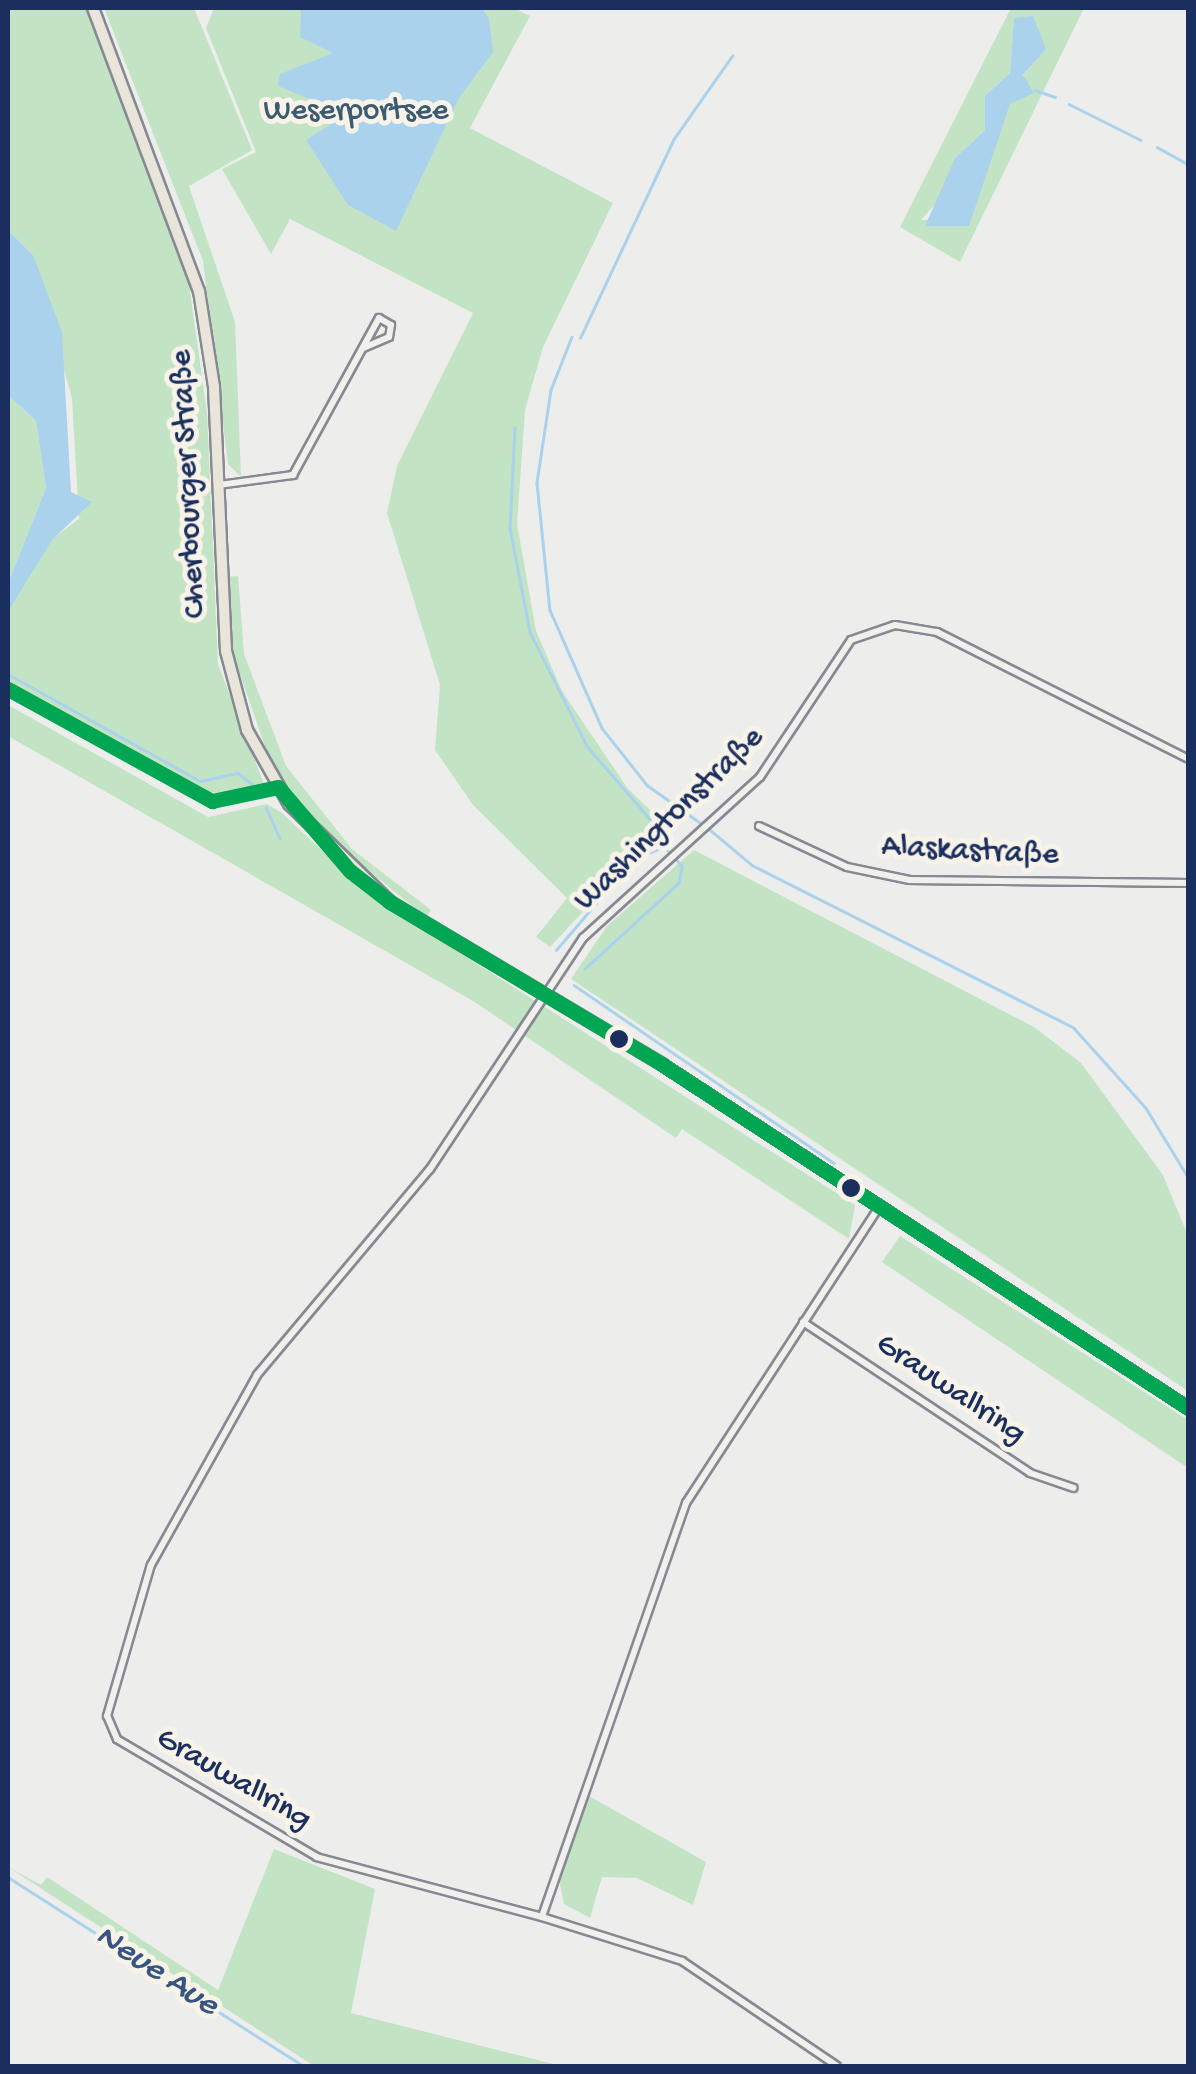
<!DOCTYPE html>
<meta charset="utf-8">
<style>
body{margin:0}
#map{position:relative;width:1196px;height:2074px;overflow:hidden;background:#ededec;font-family:"Gochi Hand",sans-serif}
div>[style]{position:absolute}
.green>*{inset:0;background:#c2e4c4}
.water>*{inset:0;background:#abd2ed}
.stream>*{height:2.5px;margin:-1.25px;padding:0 1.25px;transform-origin:1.25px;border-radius:1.25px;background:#abd2ed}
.roads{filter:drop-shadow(2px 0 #868992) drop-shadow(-2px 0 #868992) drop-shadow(0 2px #868992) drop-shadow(0 -2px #868992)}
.minor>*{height:6px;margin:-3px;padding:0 3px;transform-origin:3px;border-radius:3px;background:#f1f0ed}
.tertiary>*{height:8px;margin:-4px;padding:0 4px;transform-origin:4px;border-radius:4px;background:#f1f0ed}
.primary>*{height:10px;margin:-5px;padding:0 5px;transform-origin:5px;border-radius:5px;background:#eae5db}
.bus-1>*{height:15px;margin:-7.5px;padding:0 7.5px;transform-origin:7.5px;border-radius:7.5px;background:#00a651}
.dots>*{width:28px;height:28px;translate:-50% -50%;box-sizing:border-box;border:5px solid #f7f3e8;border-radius:50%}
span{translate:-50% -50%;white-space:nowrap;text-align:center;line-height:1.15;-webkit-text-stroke:10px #f7f3e8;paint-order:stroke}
.park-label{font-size:32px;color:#3c5a70}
.street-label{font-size:32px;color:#1b2f5e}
.water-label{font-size:35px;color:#385582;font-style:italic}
.frame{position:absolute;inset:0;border:10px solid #1b2f5e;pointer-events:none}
</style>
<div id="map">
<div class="green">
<div style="clip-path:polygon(8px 8px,87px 8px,188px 277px,207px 413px,218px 664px,264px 784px,242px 796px,194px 790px,8px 685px,8px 612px,52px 539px,79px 519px,72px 399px,33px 255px,8px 230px)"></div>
<div style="clip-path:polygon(104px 8px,194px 8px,252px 150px,189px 186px,235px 322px,241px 477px,228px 464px,203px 261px)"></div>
<div style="clip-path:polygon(214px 8px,514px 8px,530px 16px,470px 128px,613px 203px,543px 347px,525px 410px,517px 524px,536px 631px,562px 691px,628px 789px,672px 831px,650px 839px,550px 947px,536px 937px,567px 898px,473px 805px,435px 750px,440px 685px,387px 513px,397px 466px,473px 313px,290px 219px,271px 254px,222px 169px,256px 152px,206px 28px)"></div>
<div style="clip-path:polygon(evenodd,1011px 8px,1084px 8px,960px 262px,900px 227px,1011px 8px,1014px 19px,1036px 60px,1023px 76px,1028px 93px,1010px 104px,968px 219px,921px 220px,944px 194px,955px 158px,985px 130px,985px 96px,1010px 73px,1014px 19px)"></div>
<div style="clip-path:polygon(8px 395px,36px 421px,46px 488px,8px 583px)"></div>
<div style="clip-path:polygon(238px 576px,244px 654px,286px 766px,352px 849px,431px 910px,426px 917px,310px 823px,270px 761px,234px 657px,227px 577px)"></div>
<div style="clip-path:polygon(8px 705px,208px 817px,267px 804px,282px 813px,368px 894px,855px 1205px,849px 1239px,682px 1129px,676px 1138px,473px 1001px,8px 736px)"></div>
<div style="clip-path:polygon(694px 850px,1034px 1027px,1081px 1063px,1163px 1175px,1188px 1236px,1188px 1391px,571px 979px,607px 926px)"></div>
<div style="clip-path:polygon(900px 1236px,1188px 1420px,1188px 1468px,882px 1262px)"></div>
<div style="clip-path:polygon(589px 1796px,706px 1862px,693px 1905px,637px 1878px,602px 1877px,590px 1918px,564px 1904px,559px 1879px)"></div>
<div style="clip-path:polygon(274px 1849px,375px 1889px,351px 2013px,561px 2066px,314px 2066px,8px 1867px,41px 1885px,47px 1877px,218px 1990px)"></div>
</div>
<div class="water">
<div style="clip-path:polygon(301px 8px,482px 8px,489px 19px,493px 52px,459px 98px,396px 231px,348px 205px,306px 140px,347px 114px,278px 86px,280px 74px,333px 53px,300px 37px)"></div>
<div style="clip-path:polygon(1033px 16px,1046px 49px,1023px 75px,1034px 93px,1010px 104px,969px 226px,925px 226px,955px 158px,985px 130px,985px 96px,1010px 73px,1014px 18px)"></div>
<div style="clip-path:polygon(8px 230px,33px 255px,62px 332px,71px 492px,92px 502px,52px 540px,8px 612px,8px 583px,46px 488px,36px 421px,8px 395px)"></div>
</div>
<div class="stream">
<div style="left:1035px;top:90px;width:21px;rotate:19deg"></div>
<div style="left:1069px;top:104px;width:80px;rotate:26.6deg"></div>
<div style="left:1157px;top:147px;width:35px;rotate:29deg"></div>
<div style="left:572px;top:337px;width:57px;rotate:111.6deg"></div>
<div style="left:551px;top:390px;width:94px;rotate:98.6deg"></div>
<div style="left:537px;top:483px;width:128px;rotate:84.2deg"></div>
<div style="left:550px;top:610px;width:129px;rotate:66.2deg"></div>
<div style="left:602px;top:728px;width:73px;rotate:51.7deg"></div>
<div style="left:647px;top:785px;width:67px;rotate:35.3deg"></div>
<div style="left:580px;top:338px;width:219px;rotate:-64.8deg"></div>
<div style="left:673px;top:140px;width:103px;rotate:-54.9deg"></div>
<div style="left:515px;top:427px;width:101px;rotate:92.8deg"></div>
<div style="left:510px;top:528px;width:106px;rotate:79.1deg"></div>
<div style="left:530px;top:632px;width:127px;rotate:63.4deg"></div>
<div style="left:587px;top:746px;width:107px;rotate:49.2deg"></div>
<div style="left:8px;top:674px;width:220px;rotate:29.1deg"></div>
<div style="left:200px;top:781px;width:39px;rotate:-12deg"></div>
<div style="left:238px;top:773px;width:18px;rotate:38deg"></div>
<div style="left:266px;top:807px;width:34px;rotate:66deg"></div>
<div style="left:709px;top:829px;width:56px;rotate:39.9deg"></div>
<div style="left:752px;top:865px;width:361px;rotate:26.8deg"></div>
<div style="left:1074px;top:1028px;width:108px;rotate:48deg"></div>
<div style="left:1146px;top:1108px;width:81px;rotate:58.7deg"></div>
<div style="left:556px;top:950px;width:118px;rotate:-49.5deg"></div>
<div style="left:633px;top:860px;width:34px;rotate:-24deg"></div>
<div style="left:664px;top:846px;width:27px;rotate:48deg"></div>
<div style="left:682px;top:866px;width:17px;rotate:100deg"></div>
<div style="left:679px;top:883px;width:127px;rotate:137.5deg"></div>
<div style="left:574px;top:985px;width:315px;rotate:34.4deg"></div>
<div style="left:8px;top:1877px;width:351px;rotate:32.6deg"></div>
</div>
<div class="roads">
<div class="minor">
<div style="left:219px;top:485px;width:75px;rotate:-7.7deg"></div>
<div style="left:293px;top:475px;width:179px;rotate:-61.3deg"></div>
<div style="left:379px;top:318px;width:14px;rotate:30deg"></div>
<div style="left:391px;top:325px;width:12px;rotate:99deg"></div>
<div style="left:389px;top:337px;width:28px;rotate:157deg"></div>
<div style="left:759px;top:826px;width:97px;rotate:25deg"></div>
<div style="left:847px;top:867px;width:64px;rotate:11.7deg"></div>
<div style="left:910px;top:880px;width:278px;rotate:0.6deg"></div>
<div style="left:879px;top:1207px;width:353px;rotate:123.1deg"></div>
<div style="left:686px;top:1503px;width:438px;rotate:109.2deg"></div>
<div style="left:542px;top:1917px;width:233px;rotate:-165.1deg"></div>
<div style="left:317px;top:1857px;width:232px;rotate:-149.5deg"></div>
<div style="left:117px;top:1739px;width:25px;rotate:-113deg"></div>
<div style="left:107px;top:1716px;width:157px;rotate:-73.8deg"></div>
<div style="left:151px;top:1565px;width:218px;rotate:-60.8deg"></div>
<div style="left:257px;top:1375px;width:269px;rotate:-50deg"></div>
<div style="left:430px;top:1169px;width:277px;rotate:-56.5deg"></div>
<div style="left:583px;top:938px;width:239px;rotate:-42.3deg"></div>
<div style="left:760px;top:777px;width:164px;rotate:-56.4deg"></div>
<div style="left:851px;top:640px;width:46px;rotate:-18.8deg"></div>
<div style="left:895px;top:625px;width:43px;rotate:9.5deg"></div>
<div style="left:937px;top:632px;width:281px;rotate:26.8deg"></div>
<div style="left:803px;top:1322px;width:273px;rotate:33.6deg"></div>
<div style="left:1030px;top:1473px;width:46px;rotate:18.8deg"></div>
<div style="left:542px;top:1917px;width:147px;rotate:17.4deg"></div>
<div style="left:682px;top:1961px;width:187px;rotate:34.1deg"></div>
</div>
<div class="tertiary">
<div style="left:8px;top:689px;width:233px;rotate:28.8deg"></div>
<div style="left:212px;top:801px;width:67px;rotate:-12deg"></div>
</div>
<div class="primary">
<div style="left:93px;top:8px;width:302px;rotate:69.5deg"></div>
<div style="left:199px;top:291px;width:97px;rotate:81.1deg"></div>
<div style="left:214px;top:387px;width:264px;rotate:87.4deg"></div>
<div style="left:226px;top:651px;width:82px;rotate:75.1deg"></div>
<div style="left:247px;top:730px;width:85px;rotate:60.4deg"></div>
<div style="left:289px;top:804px;width:141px;rotate:44.1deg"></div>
<div style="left:390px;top:902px;width:318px;rotate:30.8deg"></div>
<div style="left:663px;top:1065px;width:627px;rotate:33.16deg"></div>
</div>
</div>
<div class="bus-1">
<div style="left:8px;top:689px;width:233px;rotate:28.8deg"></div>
<div style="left:212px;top:801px;width:67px;rotate:-12deg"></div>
<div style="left:278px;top:787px;width:111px;rotate:49.4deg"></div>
<div style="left:350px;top:871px;width:51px;rotate:37.8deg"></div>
<div style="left:390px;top:902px;width:318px;rotate:30.8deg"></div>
<div style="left:663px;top:1065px;width:627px;rotate:33.16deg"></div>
</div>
<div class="dots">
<div style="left:619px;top:1039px;background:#1b2f5e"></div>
<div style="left:851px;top:1188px;background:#1b2f5e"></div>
</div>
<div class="park-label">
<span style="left:356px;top:112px">Weserportsee</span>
</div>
<div class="street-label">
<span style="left:190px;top:484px;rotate:-93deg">Cherbourger Straße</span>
<span style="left:670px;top:820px;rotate:-44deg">Washingtonstraße</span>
<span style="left:970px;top:852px;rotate:3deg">Alaskastraße</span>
<span style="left:950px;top:1390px;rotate:34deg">Grauwallring</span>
<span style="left:233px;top:1780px;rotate:30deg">Grauwallring</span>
</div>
<div class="water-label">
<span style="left:156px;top:1972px;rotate:33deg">Neue Aue</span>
</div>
<div class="frame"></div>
</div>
